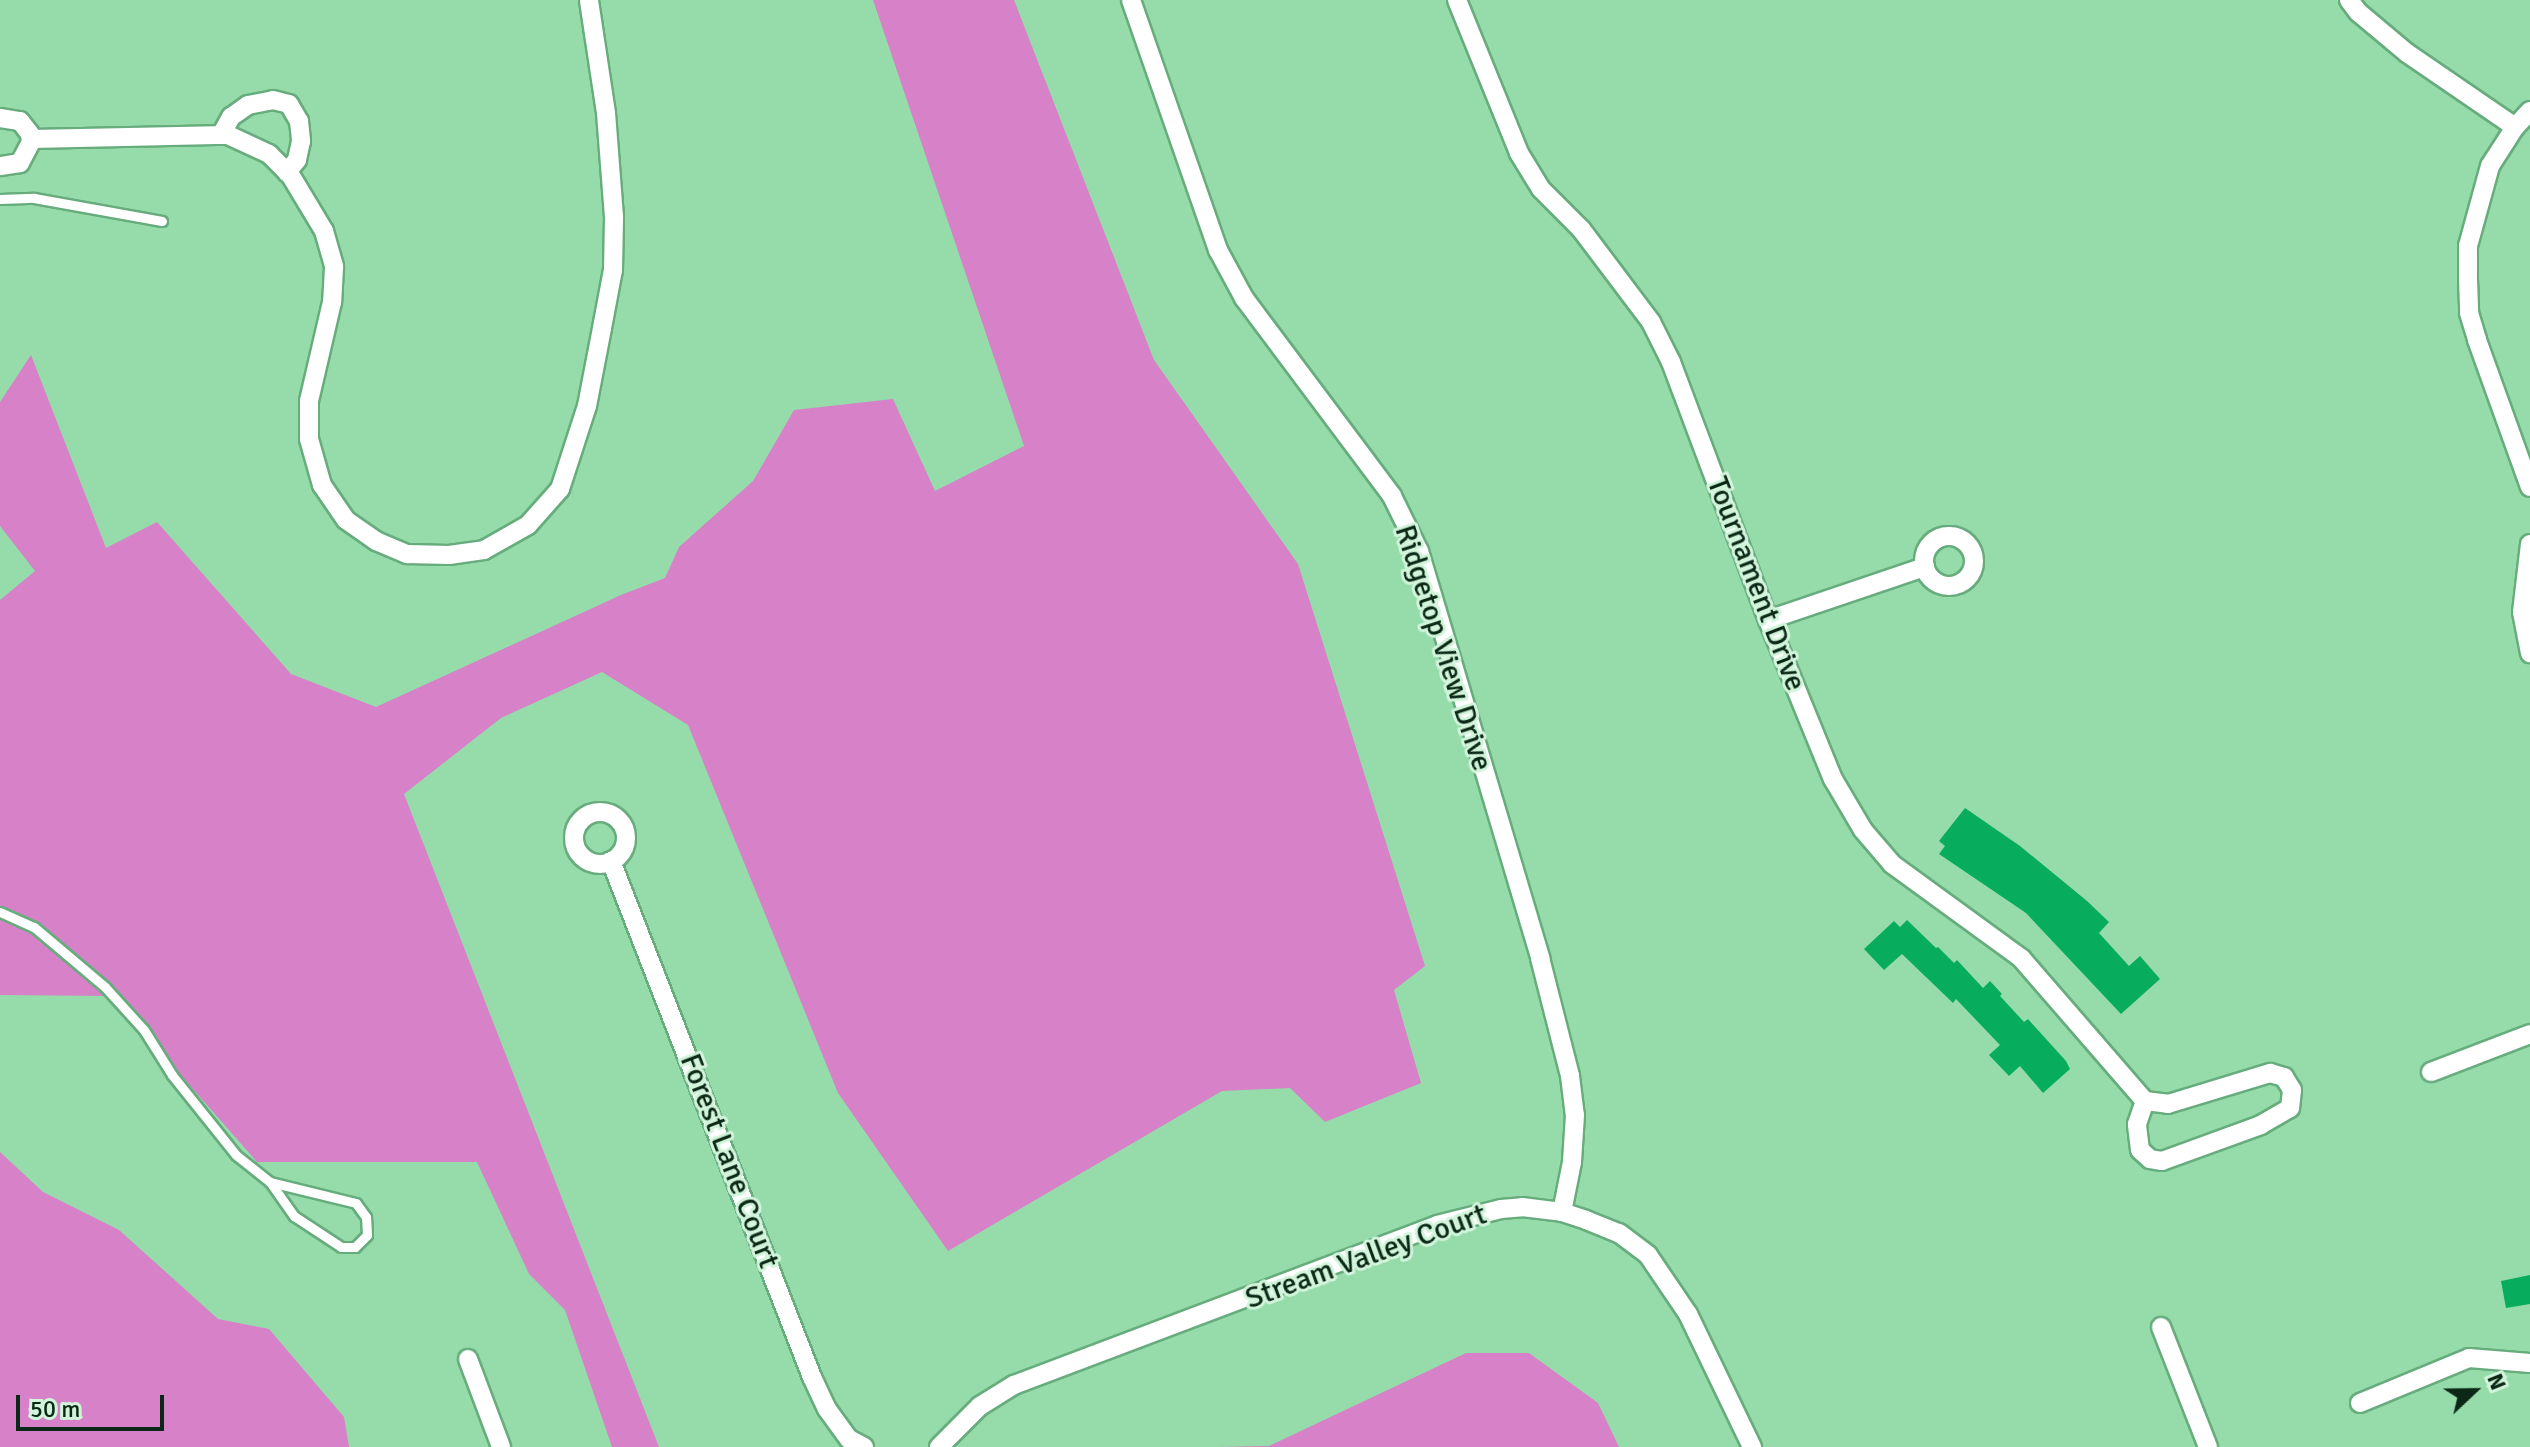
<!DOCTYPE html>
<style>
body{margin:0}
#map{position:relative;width:2530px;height:1447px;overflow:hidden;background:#96dcaa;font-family:Signika,sans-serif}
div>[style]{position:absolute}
.green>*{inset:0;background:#d681c8}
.building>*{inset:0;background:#07ad5d}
.roads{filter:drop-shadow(2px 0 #67ac7d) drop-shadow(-2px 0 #67ac7d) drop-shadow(0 2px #67ac7d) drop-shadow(0 -2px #67ac7d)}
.lane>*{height:9px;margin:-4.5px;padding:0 4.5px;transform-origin:4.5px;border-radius:4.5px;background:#fff}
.street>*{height:18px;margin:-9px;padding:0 9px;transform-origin:9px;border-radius:9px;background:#fff}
.street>.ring{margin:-9px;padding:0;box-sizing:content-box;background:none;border:18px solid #fff;border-radius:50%}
span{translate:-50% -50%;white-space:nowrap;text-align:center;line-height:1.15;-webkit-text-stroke:6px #d1f4da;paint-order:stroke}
.street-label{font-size:30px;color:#0b2816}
.north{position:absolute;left:2434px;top:1351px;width:80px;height:80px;-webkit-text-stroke:6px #d1f4da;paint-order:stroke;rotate:68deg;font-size:22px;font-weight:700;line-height:32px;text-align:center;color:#0b2816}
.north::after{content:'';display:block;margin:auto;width:28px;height:36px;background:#0b2816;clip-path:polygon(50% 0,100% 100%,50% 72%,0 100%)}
.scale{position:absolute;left:16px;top:1395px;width:148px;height:36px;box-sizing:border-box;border:4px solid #0b2816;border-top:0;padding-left:10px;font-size:24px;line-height:28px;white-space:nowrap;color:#0b2816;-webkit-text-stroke:6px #d1f4da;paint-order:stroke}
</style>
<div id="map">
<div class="green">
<div style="clip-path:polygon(873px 0,1014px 0,1154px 360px,1298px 564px,1425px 966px,1394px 990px,1421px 1083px,1325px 1122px,1290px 1088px,1222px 1091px,948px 1251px,838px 1093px,688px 725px,602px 672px,501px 718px,404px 794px,659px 1447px,612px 1447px,565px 1310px,529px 1274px,477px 1162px,257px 1162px,111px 996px,0 995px,0 600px,35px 571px,0 526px,0 402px,31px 355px,106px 548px,157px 522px,291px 674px,376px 707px,621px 595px,665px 578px,679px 547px,753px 481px,794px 410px,893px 399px,935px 491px,1024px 446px)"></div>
<div style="clip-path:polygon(0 1152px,43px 1192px,119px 1230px,218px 1319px,269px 1329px,344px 1417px,349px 1447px,0 1447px)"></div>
<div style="clip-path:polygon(1466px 1353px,1529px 1353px,1598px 1403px,1619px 1447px,1218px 1447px,1269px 1446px)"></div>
</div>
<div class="building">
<div style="clip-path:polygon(1965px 808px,2020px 846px,2087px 901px,2109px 922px,2099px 933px,2129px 966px,2140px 956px,2160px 979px,2121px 1014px,2026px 913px,1939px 854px,1945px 846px,1939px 841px)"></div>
<div style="clip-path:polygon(1907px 920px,1936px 948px,1938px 947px,1954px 963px,1957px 960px,1983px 988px,1990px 981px,2002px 994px,2000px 996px,2024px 1022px,2028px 1019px,2066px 1061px,2070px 1069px,2043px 1093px,2020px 1066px,2009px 1076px,1989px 1055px,2000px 1045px,1956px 999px,1953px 1003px,1902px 954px,1884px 970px,1864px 949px,1894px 921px,1900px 927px)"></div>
<div style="clip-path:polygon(2530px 1275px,2530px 1304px,2506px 1308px,2501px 1281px)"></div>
</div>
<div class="roads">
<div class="lane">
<div style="left:0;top:199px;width:34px;rotate:-2deg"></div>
<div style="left:34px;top:198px;width:130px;rotate:10.2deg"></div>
<div style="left:0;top:912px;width:37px;rotate:24deg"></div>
<div style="left:34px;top:927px;width:93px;rotate:40.2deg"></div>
<div style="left:105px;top:987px;width:58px;rotate:47.8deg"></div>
<div style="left:144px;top:1030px;width:53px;rotate:58.1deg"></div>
<div style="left:172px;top:1075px;width:102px;rotate:51.3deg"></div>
<div style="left:236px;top:1155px;width:43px;rotate:38.5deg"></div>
<div style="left:270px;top:1182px;width:42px;rotate:54.8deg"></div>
<div style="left:294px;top:1216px;width:56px;rotate:33.4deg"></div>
<div style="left:341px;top:1247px;width:14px"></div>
<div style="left:355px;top:1247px;width:17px;rotate:-45deg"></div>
<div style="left:367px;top:1235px;width:18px;rotate:-93deg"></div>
<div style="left:366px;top:1217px;width:17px;rotate:-126deg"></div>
<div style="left:356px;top:1203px;width:89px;rotate:-166.3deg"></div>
</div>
<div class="street">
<div style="left:1131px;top:0;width:265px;rotate:70.8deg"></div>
<div style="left:1218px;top:250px;width:55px;rotate:61.6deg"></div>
<div style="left:1244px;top:298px;width:247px;rotate:53.2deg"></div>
<div style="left:1392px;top:496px;width:61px;rotate:63.9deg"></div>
<div style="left:1419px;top:551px;width:425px;rotate:73.4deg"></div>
<div style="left:1540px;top:958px;width:122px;rotate:75.7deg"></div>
<div style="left:1570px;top:1076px;width:39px;rotate:83deg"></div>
<div style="left:1575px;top:1115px;width:47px;rotate:93.7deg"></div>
<div style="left:1572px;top:1162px;width:51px;rotate:101.3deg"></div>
<div style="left:1457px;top:0;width:165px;rotate:67.9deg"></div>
<div style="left:1519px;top:153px;width:42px;rotate:58.6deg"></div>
<div style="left:1541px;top:189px;width:57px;rotate:45deg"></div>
<div style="left:1581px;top:229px;width:116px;rotate:53deg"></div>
<div style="left:1651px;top:322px;width:45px;rotate:63.4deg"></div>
<div style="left:1671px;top:362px;width:276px;rotate:69.4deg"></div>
<div style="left:1768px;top:620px;width:172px;rotate:67.8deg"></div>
<div style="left:1833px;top:779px;width:59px;rotate:59.5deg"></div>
<div style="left:1863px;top:830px;width:45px;rotate:49.5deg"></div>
<div style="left:1892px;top:864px;width:160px;rotate:36.1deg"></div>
<div style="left:2021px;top:958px;width:189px;rotate:49.1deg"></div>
<div style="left:2145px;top:1101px;width:23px;rotate:7deg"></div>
<div style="left:2168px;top:1104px;width:107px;rotate:-16.9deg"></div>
<div style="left:2270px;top:1073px;width:15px;rotate:16deg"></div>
<div style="left:2284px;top:1077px;width:15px;rotate:58deg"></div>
<div style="left:2292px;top:1090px;width:18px;rotate:96deg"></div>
<div style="left:2290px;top:1108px;width:34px;rotate:150deg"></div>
<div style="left:2261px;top:1125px;width:105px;rotate:160deg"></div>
<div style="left:2162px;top:1161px;width:12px;rotate:-171deg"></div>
<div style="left:2150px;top:1159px;width:13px;rotate:-138deg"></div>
<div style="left:2140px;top:1150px;width:26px;rotate:-97deg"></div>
<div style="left:2137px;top:1124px;width:24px;rotate:-71deg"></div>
<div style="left:2349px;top:0;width:15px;rotate:53deg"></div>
<div style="left:2358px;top:12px;width:64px;rotate:39.9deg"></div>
<div style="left:2407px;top:53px;width:131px;rotate:34.4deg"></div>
<div style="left:2530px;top:111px;width:22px;rotate:133deg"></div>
<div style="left:2515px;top:127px;width:46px;rotate:122.7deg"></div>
<div style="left:2490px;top:166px;width:83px;rotate:105.4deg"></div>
<div style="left:2468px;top:246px;width:33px;rotate:90deg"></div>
<div style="left:2468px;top:279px;width:34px;rotate:88deg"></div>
<div style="left:2469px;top:313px;width:28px;rotate:73deg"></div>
<div style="left:2477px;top:340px;width:156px;rotate:70.2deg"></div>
<div style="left:0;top:118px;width:20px;rotate:9deg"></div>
<div style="left:20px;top:121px;width:16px;rotate:52deg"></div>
<div style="left:30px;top:134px;width:8px;rotate:83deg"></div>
<div style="left:31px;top:142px;width:24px;rotate:118deg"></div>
<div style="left:20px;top:163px;width:20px;rotate:171deg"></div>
<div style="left:221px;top:135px;width:21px;rotate:-61deg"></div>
<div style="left:231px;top:117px;width:21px;rotate:-35deg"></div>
<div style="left:248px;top:105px;width:25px;rotate:-11deg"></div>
<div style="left:273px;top:100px;width:16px;rotate:14deg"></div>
<div style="left:289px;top:104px;width:20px;rotate:60deg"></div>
<div style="left:299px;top:121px;width:20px;rotate:84deg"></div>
<div style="left:301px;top:141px;width:19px;rotate:102deg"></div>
<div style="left:297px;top:160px;width:16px;rotate:130deg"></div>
<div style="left:31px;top:139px;width:197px;rotate:-1.2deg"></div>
<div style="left:228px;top:135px;width:45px;rotate:24.9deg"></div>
<div style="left:269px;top:154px;width:31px;rotate:45deg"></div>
<div style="left:291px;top:176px;width:64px;rotate:59deg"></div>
<div style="left:324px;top:231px;width:37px;rotate:74deg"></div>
<div style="left:334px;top:267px;width:35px;rotate:93deg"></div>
<div style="left:332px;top:302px;width:102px;rotate:103.1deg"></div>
<div style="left:309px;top:401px;width:38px;rotate:90deg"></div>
<div style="left:309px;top:439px;width:48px;rotate:74.2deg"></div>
<div style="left:322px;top:485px;width:42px;rotate:55.6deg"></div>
<div style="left:346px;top:520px;width:37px;rotate:35deg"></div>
<div style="left:376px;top:541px;width:34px;rotate:23deg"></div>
<div style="left:407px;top:554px;width:42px;rotate:1.4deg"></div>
<div style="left:449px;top:555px;width:35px;rotate:-8deg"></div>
<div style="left:484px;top:550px;width:51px;rotate:-29.6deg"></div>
<div style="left:528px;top:525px;width:48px;rotate:-48.4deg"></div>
<div style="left:560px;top:489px;width:87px;rotate:-72deg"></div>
<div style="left:587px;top:406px;width:79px;rotate:-79.1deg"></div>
<div style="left:602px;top:328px;width:59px;rotate:-79.3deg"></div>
<div style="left:613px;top:270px;width:53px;rotate:-88.9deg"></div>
<div style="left:614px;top:217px;width:104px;rotate:-94.4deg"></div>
<div style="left:606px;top:113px;width:114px;rotate:-98.6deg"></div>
<div class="ring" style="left:1924px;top:536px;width:32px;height:32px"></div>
<div style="left:2530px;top:544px;width:68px;rotate:96.7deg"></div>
<div style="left:2522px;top:612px;width:42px;rotate:79deg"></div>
<div style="left:1768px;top:620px;width:166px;rotate:-18.7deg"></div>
<div class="ring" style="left:574px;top:812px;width:34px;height:34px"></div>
<div style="left:611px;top:861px;width:554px;rotate:68.72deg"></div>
<div style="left:812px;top:1377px;width:35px;rotate:65deg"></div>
<div style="left:827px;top:1409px;width:37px;rotate:54deg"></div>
<div style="left:849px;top:1439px;width:17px;rotate:28deg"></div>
<div style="left:2431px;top:1072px;width:106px;rotate:-21deg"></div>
<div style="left:2161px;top:1327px;width:129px;rotate:68.6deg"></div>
<div style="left:468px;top:1359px;width:94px;rotate:69.4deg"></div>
<div style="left:2360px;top:1403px;width:118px;rotate:-22.4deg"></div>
<div style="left:2469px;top:1358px;width:61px;rotate:4.7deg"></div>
<div style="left:939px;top:1447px;width:58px;rotate:-45deg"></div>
<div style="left:980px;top:1406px;width:40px;rotate:-32deg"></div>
<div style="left:1014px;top:1385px;width:452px;rotate:-20.7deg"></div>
<div style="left:1437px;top:1225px;width:66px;rotate:-14deg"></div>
<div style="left:1501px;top:1209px;width:21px;rotate:-5deg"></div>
<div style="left:1522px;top:1207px;width:40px;rotate:7.1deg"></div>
<div style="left:1562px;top:1212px;width:25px;rotate:18deg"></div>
<div style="left:1586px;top:1220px;width:35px;rotate:22deg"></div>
<div style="left:1619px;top:1233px;width:36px;rotate:37deg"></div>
<div style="left:1648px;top:1255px;width:71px;rotate:55.9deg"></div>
<div style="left:1688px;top:1314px;width:148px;rotate:64.3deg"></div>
</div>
</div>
<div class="street-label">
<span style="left:1756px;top:584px;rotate:69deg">Tournament Drive</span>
<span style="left:1443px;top:648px;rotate:72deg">Ridgetop View Drive</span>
<span style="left:729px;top:1161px;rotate:69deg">Forest Lane Court</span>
<span style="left:1366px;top:1257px;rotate:-20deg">Stream Valley Court</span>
</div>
<div class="north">N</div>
<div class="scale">50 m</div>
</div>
